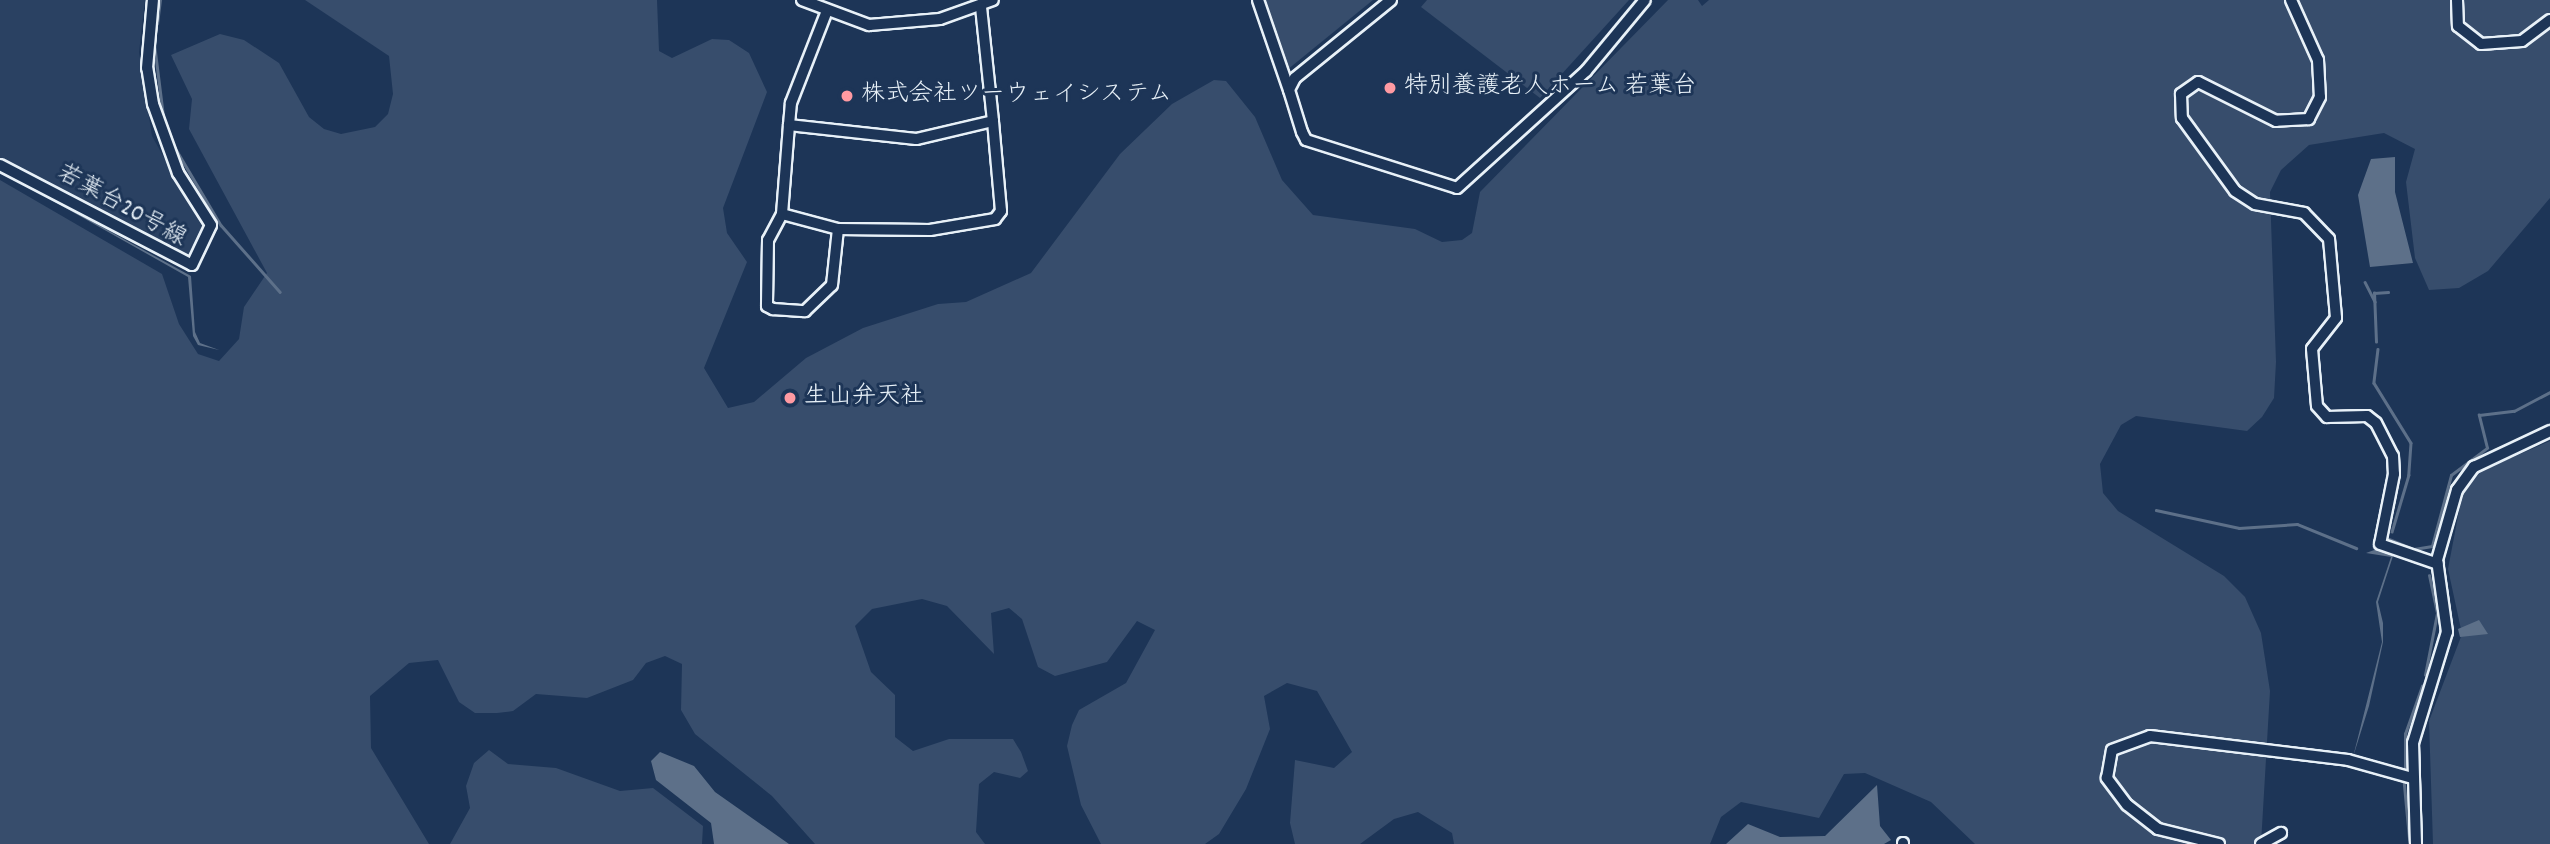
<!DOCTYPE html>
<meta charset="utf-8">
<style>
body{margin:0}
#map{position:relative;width:2550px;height:844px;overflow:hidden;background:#1d3557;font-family:Dekko,"Klee One",sans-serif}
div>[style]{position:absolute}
.built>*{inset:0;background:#2a4162}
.green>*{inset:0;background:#374d6c}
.water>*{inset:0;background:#5d7089}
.stream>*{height:2.5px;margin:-1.25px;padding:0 1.25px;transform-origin:1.25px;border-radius:1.25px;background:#5d7089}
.roads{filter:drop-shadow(2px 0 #e8f1f8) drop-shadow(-2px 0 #e8f1f8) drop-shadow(0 2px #e8f1f8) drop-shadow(0 -2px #e8f1f8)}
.minor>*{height:10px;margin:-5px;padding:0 5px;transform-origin:5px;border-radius:5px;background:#1d3557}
.dots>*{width:19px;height:19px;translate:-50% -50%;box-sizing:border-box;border:4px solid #1d3557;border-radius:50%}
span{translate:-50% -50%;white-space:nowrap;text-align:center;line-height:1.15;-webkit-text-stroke:6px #1d3557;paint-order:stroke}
.poi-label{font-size:24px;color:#e8f1f8}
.left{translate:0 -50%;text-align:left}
.street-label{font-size:24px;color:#e8f1f8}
</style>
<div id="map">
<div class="built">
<div style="clip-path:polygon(0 0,145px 0,139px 52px,152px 136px,204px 230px,189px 261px,0 161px)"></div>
</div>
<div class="green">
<div style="clip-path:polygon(305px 0,657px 0,659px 51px,672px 58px,712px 39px,729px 40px,749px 53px,767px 92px,723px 208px,727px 233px,747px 262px,704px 368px,728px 408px,754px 402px,806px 358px,863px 328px,938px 304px,966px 302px,1031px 273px,1120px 154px,1172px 104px,1214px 80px,1226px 81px,1255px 117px,1282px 180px,1313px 215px,1415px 229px,1442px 242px,1462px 240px,1472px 233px,1480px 192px,1668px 0,1698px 0,1702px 6px,1709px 0,2550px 0,2550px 198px,2488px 271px,2459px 288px,2429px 290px,2415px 258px,2406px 182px,2415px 149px,2384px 133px,2309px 145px,2281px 170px,2270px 192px,2276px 362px,2274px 398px,2262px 417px,2247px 431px,2136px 416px,2121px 425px,2100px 464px,2103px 493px,2118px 511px,2224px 576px,2245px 597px,2261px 633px,2270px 691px,2261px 844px,1975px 844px,1931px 802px,1865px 773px,1844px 774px,1819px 818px,1741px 802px,1721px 817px,1710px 844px,1454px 844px,1452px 833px,1418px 812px,1394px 819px,1360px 844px,1295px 844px,1290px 823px,1295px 760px,1334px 768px,1352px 752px,1317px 691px,1287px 683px,1264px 696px,1270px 729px,1246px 789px,1219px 834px,1205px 844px,1101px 844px,1081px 805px,1067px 746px,1072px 725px,1079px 710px,1126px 683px,1155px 630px,1137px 621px,1107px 662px,1055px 676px,1038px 667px,1022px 619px,1009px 608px,991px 613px,994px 654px,947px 606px,922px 599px,872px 609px,855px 626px,871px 672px,895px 695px,895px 737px,913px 751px,949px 739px,1013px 739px,1021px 752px,1028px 771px,1020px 778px,994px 772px,979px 784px,976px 832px,985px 844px,815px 844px,772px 796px,695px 734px,681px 710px,682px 664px,665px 656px,646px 663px,633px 680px,587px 698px,536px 694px,513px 711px,497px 713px,475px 713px,459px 702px,438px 660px,409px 663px,370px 696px,371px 748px,429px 844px,0 844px,0 180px,162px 274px,179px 324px,198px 354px,219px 361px,239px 339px,244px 307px,267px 273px,189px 129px,192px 99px,171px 55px,220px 34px,244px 40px,279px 63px,309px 117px,324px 129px,341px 134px,375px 127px,388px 114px,393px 94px,389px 56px)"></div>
<div style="clip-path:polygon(1265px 0,1373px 0,1287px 70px)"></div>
<div style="clip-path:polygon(1427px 0,1629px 0,1540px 98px,1421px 7px)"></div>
<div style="clip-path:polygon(2550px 441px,2550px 844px,2433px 844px,2429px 721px,2462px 634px,2448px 569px,2462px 495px,2481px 471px)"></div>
<div style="clip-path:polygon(489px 750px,508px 764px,556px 768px,620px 791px,653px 788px,703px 826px,702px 844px,450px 844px,470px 808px,466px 786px,474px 763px)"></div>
</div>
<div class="water">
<div style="clip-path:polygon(2395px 157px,2395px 192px,2413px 263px,2370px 267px,2358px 195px,2371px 159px)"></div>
<div style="clip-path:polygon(0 171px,191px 276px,195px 332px,200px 343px,219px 350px,198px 345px,193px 336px,188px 277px)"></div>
<div style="clip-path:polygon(2377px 549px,2393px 556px,2378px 602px,2383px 623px,2383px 642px,2369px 706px,2353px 757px,2382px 642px,2376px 602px,2391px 557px,2366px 553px)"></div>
<div style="clip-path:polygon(2479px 620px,2488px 634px,2460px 637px,2458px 629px)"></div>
<div style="clip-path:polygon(660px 752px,694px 766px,715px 792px,789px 844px,714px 844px,711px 823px,656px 780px,651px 761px)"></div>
<div style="clip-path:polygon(1877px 785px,1880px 826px,1891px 840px,1884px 844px,1726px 844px,1748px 824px,1780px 837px,1825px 836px)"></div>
</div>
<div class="stream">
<div style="left:157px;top:24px;width:24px;rotate:-83deg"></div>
<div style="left:154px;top:40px;width:81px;rotate:82.9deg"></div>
<div style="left:174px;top:146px;width:92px;rotate:59.3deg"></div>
<div style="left:221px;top:225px;width:89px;rotate:48.6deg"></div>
<div style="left:2365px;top:282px;width:22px;rotate:63deg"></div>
<div style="left:2376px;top:342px;width:49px;rotate:-92.3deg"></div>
<div style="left:2374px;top:293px;width:14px;rotate:-4deg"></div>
<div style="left:2378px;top:349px;width:34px;rotate:97deg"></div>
<div style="left:2374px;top:383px;width:70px;rotate:58.3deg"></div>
<div style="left:2411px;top:443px;width:32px;rotate:94deg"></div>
<div style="left:2409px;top:475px;width:59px;rotate:106.6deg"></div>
<div style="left:2522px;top:439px;width:32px;rotate:-28deg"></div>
<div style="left:2494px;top:450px;width:17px;rotate:-21deg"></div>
<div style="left:2156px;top:510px;width:85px;rotate:12.2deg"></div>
<div style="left:2239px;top:528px;width:58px;rotate:-3.9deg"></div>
<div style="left:2297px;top:524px;width:64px;rotate:22.1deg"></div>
<div style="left:2389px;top:539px;width:27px;rotate:22deg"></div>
<div style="left:2414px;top:549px;width:18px;rotate:-9deg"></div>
<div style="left:2432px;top:546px;width:73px;rotate:-75deg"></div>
<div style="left:2451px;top:475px;width:45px;rotate:-36.9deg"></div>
<div style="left:2487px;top:448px;width:34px;rotate:-104deg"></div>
<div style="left:2479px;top:415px;width:35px;rotate:-7deg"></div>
<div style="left:2514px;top:411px;width:41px;rotate:-27.8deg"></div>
<div style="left:2425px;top:675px;width:63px;rotate:-79deg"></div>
<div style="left:2437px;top:613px;width:38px;rotate:-102deg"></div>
<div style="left:2405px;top:769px;width:35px;rotate:-90deg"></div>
<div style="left:2405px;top:734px;width:51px;rotate:-70.5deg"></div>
<div style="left:2404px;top:780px;width:64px;rotate:84.6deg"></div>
</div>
<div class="roads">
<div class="minor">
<div style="left:802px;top:0;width:72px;rotate:20.5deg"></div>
<div style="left:869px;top:25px;width:71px;rotate:-4.8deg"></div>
<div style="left:940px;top:19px;width:56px;rotate:-19.7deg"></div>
<div style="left:1258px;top:0;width:95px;rotate:71deg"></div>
<div style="left:1391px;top:0;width:124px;rotate:140.9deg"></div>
<div style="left:1295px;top:78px;width:13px;rotate:117deg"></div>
<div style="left:1289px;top:90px;width:44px;rotate:72.8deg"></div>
<div style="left:1302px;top:132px;width:9px;rotate:63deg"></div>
<div style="left:1306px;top:140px;width:158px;rotate:17.6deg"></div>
<div style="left:1457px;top:188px;width:174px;rotate:-42.2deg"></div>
<div style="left:1586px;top:71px;width:92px;rotate:-50.3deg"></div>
<div style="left:2291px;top:0;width:66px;rotate:65.8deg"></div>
<div style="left:2318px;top:60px;width:37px;rotate:87deg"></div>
<div style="left:2320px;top:97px;width:25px;rotate:117deg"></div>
<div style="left:2309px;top:119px;width:33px;rotate:177deg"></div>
<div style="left:2276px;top:121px;width:87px;rotate:-153.4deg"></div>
<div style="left:2198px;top:82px;width:21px;rotate:145deg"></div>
<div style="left:2181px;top:94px;width:24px;rotate:88deg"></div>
<div style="left:2182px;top:118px;width:90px;rotate:54deg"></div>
<div style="left:2235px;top:191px;width:24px;rotate:33deg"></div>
<div style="left:2255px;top:204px;width:50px;rotate:10.4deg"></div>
<div style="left:2304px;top:213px;width:36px;rotate:46deg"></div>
<div style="left:2329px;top:239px;width:79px;rotate:84.9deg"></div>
<div style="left:2336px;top:318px;width:39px;rotate:128deg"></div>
<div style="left:2312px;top:349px;width:57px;rotate:85deg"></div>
<div style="left:2317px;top:406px;width:15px;rotate:48deg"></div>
<div style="left:2327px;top:417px;width:40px;rotate:-1.4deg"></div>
<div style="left:2367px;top:416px;width:11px;rotate:38deg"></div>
<div style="left:2376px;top:423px;width:37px;rotate:63deg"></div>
<div style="left:2393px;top:456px;width:18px;rotate:87deg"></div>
<div style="left:2394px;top:474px;width:71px;rotate:101.3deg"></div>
<div style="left:2380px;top:544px;width:61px;rotate:19deg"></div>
<div style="left:2457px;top:0;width:26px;rotate:88deg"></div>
<div style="left:2458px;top:26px;width:29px;rotate:38deg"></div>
<div style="left:2481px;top:44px;width:41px;rotate:-4.2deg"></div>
<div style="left:2522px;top:41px;width:35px;rotate:-37deg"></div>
<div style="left:981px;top:7px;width:115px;rotate:84deg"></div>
<div style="left:993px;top:121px;width:79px;rotate:166.8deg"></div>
<div style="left:916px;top:139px;width:128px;rotate:-173.7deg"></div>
<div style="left:789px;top:125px;width:89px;rotate:94.5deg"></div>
<div style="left:782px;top:214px;width:58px;rotate:15deg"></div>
<div style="left:838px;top:229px;width:92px;rotate:0.6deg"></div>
<div style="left:930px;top:230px;width:66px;rotate:-9.6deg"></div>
<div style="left:995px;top:219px;width:10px;rotate:-53deg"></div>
<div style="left:1001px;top:211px;width:90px;rotate:-95.1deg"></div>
<div style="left:789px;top:125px;width:22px;rotate:-85deg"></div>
<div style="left:791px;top:103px;width:97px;rotate:-68.7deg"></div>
<div style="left:0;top:165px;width:216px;rotate:27.5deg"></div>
<div style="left:192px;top:265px;width:44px;rotate:-64.6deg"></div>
<div style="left:211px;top:225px;width:62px;rotate:-122.4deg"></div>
<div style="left:178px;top:173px;width:73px;rotate:-109.9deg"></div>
<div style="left:153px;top:104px;width:36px;rotate:-99deg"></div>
<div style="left:147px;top:68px;width:68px;rotate:-85deg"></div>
<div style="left:782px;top:214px;width:30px;rotate:118deg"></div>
<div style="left:768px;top:240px;width:66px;rotate:90.9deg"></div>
<div style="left:767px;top:306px;width:7px;rotate:27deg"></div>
<div style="left:773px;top:309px;width:32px;rotate:4deg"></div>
<div style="left:805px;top:311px;width:37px;rotate:-44deg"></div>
<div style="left:832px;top:285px;width:56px;rotate:-83.9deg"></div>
<div style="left:1903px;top:843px;width:1px;rotate:90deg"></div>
<div style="left:2219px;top:844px;width:63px;rotate:-166.2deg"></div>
<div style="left:2158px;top:829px;width:39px;rotate:-142deg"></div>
<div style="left:2127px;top:805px;width:34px;rotate:-127deg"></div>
<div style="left:2107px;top:778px;width:28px;rotate:-80deg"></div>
<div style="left:2112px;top:750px;width:40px;rotate:-20.2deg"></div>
<div style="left:2150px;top:736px;width:199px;rotate:6.9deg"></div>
<div style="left:2348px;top:760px;width:66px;rotate:15.7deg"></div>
<div style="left:2261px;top:844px;width:23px;rotate:-29deg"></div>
<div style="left:2416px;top:844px;width:101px;rotate:-91.7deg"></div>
<div style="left:2413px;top:743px;width:116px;rotate:-73deg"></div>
<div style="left:2447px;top:632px;width:73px;rotate:-97.9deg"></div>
<div style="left:2437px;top:560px;width:73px;rotate:-74.1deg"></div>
<div style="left:2457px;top:490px;width:29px;rotate:-54deg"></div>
<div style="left:2474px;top:467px;width:84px;rotate:-25.3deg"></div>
</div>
</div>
<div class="dots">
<div style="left:1390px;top:88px;background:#ff9aa2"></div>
<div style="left:847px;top:96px;background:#ff9aa2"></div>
<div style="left:790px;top:398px;background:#ff9aa2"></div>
</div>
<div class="poi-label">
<span class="left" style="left:1404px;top:88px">特別養護老人ホーム 若葉台</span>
<span class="left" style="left:861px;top:96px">株式会社ツーウェイシステム</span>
<span class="left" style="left:804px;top:398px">生山弁天社</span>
</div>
<div class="street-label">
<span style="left:121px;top:207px;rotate:29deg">若葉台20号線</span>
</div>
</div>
